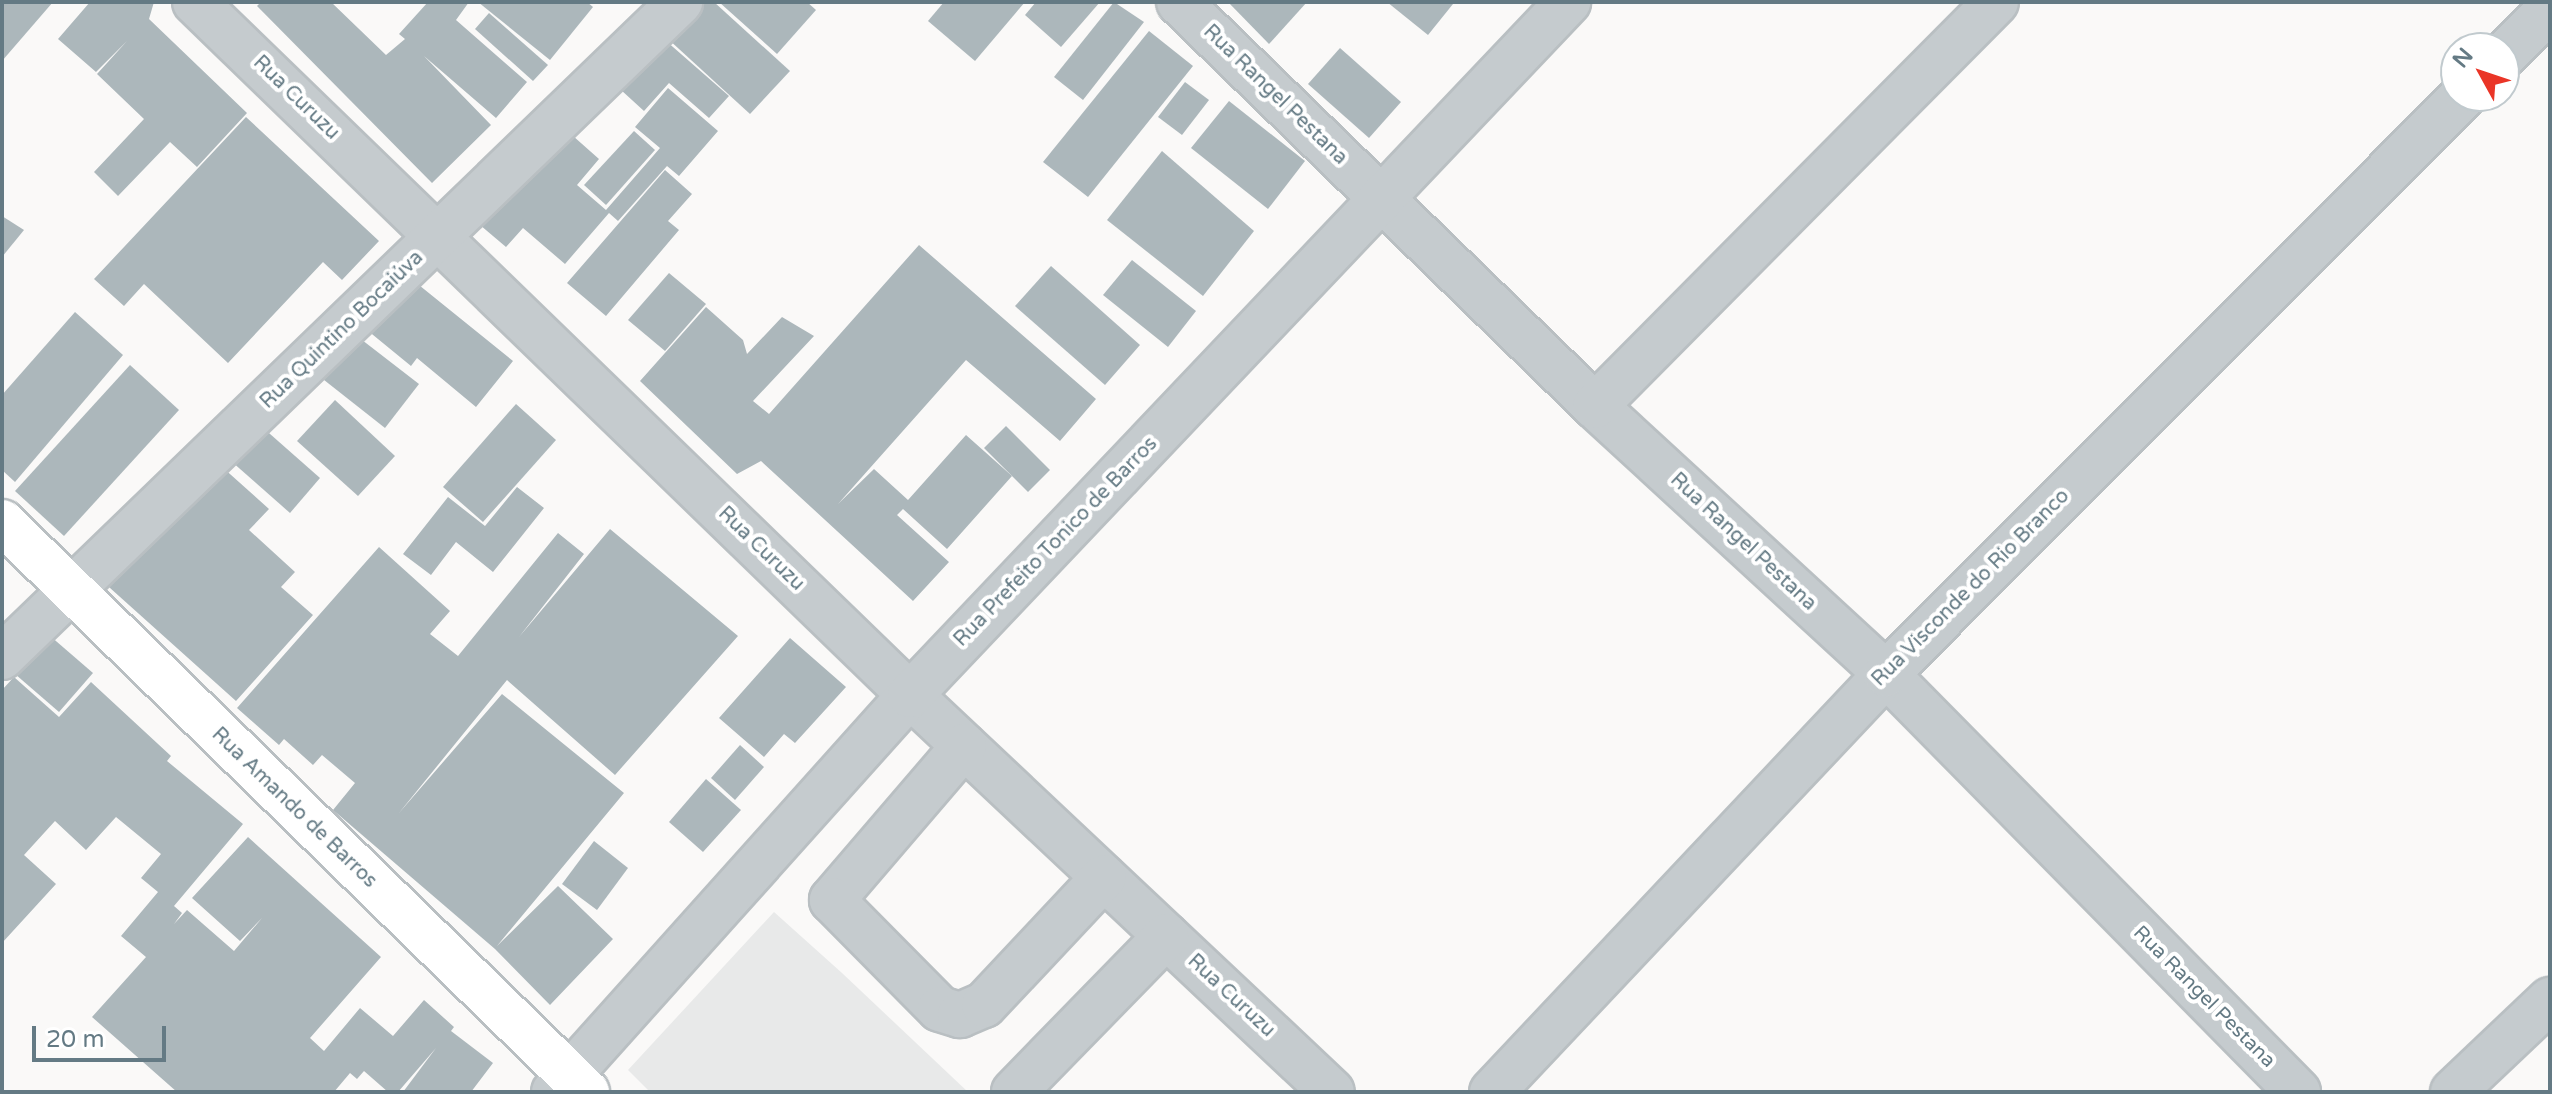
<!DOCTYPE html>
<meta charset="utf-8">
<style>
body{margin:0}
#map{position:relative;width:2552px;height:1094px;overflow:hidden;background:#faf9f8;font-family:"Varela Round",sans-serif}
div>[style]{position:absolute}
.built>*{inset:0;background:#e8e9e9}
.building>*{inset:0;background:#acb7bb}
.roads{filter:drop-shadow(2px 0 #b9bfc2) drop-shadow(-2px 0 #b9bfc2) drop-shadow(0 2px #b9bfc2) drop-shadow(0 -2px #b9bfc2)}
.minor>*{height:44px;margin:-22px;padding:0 22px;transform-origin:22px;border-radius:22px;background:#c5cbce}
.major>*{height:44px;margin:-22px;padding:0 22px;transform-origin:22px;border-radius:22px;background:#fff}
span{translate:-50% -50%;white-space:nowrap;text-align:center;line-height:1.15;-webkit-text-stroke:8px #fff;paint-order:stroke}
.street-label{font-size:20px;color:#647a84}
.frame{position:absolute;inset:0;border:4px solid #647a84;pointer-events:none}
.north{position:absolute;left:2440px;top:32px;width:80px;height:80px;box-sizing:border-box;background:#fff;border:2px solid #c1cace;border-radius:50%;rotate:310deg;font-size:22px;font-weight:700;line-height:32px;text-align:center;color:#647a84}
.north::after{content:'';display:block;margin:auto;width:28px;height:36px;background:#ea3527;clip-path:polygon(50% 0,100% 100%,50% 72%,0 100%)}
.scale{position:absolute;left:32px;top:1026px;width:134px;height:36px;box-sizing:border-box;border:4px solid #647a84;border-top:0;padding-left:10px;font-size:24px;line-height:28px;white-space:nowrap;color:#647a84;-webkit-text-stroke:6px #fff;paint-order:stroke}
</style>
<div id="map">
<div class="built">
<div style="clip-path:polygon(774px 912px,842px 973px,968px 1092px,650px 1092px,628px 1070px)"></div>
</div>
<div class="building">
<div style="clip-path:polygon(2px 2px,53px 2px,2px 61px)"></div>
<div style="clip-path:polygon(90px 2px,154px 2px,149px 19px,247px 113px,197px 167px,170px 142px,118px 196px,94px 172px,144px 119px,97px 74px,127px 41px,96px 72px,58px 39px)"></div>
<div style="clip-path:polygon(261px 2px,331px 2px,386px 55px,405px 39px,399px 34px,428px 2px,469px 2px,456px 20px,527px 82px,496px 118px,424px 56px,491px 125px,432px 183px,257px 6px)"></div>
<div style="clip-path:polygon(478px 2px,587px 2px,593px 7px,550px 60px)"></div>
<div style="clip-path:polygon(700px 2px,714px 2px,790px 71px,750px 114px,667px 38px)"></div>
<div style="clip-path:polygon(719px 2px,807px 2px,816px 10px,777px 54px)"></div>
<div style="clip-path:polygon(944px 2px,1025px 2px,975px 61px,928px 21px)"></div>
<div style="clip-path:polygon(1036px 2px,1100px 2px,1061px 47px,1025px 15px)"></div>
<div style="clip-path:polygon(1114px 2px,1144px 22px,1083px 100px,1054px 77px)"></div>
<div style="clip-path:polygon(1228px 2px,1307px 2px,1269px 44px)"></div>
<div style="clip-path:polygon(1387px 2px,1450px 2px,1453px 4px,1428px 35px)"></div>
<div style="clip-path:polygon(489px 13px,548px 65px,533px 81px,475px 29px)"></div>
<div style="clip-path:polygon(1149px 31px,1193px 66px,1088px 197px,1043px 162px)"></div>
<div style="clip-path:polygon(665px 40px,729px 96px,709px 118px,669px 83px,644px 111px,621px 90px)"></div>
<div style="clip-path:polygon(1340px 48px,1401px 102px,1369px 138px,1308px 84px)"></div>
<div style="clip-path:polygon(1185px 82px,1209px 100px,1182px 135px,1158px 117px)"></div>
<div style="clip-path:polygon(668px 88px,718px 131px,679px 176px,667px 166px,618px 221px,609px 213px,565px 264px,523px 228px,506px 247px,480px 225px,564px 128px,599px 159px,577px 185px,606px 210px,660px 148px,635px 127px)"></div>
<div style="clip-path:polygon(1229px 101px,1305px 161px,1268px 209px,1191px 148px)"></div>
<div style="clip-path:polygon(246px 117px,379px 241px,342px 280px,323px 262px,228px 363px,144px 284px,124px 306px,94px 279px)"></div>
<div style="clip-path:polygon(634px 131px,655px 150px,606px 205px,584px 185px)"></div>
<div style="clip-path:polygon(1162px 151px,1254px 231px,1203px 296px,1107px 220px)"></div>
<div style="clip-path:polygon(665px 170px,692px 194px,668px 221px,679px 230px,606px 316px,567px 283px)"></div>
<div style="clip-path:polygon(2px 216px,24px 230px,2px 257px)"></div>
<div style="clip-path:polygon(919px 245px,1096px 399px,1060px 441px,966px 360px,838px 504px,874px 469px,908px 500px,966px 435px,1012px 476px,947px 549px,903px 509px,897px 515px,949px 562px,913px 601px,761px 461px,737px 474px,640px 381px,706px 307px,743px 340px,747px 354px,782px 317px,814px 336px,753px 401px,769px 414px)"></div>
<div style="clip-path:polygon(1132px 260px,1196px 311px,1168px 347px,1103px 295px)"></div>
<div style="clip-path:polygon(1051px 266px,1140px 345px,1105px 385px,1015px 306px)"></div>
<div style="clip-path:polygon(669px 273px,706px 304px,665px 351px,628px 320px)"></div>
<div style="clip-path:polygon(409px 277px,513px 361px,476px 407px,417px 358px,411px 366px,367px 330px)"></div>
<div style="clip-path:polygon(75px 312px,123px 355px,15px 482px,2px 470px,2px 395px)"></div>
<div style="clip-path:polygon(353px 333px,419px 384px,385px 428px,319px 376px)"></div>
<div style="clip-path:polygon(130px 365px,179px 410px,64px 536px,15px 491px)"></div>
<div style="clip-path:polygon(335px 400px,395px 456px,358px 496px,297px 441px)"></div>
<div style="clip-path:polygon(516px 404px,556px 440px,483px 522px,443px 487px)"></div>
<div style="clip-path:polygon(261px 426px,320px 478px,290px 513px,231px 461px)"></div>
<div style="clip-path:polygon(1006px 426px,1050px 470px,1028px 492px,984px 448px)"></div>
<div style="clip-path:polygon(221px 466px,269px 509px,249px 530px,295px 572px,281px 587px,313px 615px,236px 701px,100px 579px)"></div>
<div style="clip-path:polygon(517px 487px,544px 508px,493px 572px,456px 542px,431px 575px,403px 554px,448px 497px,485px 526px)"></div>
<div style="clip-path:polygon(610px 529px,738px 636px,615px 775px,507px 680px,399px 813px,502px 694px,624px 793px,497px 946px,558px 886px,613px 939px,550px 1005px,495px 949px,333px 810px,355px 783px,322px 755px,313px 765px,284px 739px,279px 745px,237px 708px,379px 547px,450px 611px,430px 634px,458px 656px,558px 533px,584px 554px,519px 637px)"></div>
<div style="clip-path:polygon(49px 635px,93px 673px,59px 712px,15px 674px)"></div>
<div style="clip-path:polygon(790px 638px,846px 687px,795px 743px,784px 734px,764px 757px,719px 718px)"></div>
<div style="clip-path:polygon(14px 677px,59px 717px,91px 682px,171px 756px,167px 761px,243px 824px,174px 906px,182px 913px,174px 924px,187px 910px,234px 951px,262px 918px,240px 941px,192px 898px,248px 837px,381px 957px,310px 1038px,324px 1051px,360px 1008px,393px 1036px,424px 1000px,454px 1027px,451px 1031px,493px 1063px,471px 1092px,403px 1092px,436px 1048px,398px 1092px,388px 1092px,364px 1071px,357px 1079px,350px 1073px,334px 1092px,177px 1092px,92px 1017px,146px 957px,121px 936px,158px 892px,141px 878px,161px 854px,116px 817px,86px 850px,55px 821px,24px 855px,56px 884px,2px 943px,2px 690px)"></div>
<div style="clip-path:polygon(740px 745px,764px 767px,735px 800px,711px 778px)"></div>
<div style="clip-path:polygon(706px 779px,741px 810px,703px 852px,669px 822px)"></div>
<div style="clip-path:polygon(594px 841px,628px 868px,597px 910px,562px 884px)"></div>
</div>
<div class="roads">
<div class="minor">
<div style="left:195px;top:2px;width:996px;rotate:44.1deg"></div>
<div style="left:910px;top:695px;width:579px;rotate:43.25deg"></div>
<div style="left:1179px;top:2px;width:580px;rotate:44.16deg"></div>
<div style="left:1595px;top:406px;width:396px;rotate:42.6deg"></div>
<div style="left:1886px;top:674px;width:587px;rotate:45.41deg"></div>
<div style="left:2504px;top:55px;width:65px;rotate:-45deg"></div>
<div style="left:1595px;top:406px;width:569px;rotate:-45.21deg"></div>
<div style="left:2px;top:657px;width:943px;rotate:-44.01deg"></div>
<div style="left:964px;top:746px;width:203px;rotate:130.6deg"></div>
<div style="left:832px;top:900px;width:153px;rotate:45.3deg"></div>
<div style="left:940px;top:1009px;width:21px;rotate:17deg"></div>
<div style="left:960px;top:1015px;width:26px;rotate:-23deg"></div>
<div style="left:984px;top:1005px;width:175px;rotate:-46.8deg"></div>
<div style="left:554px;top:1092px;width:533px;rotate:-48.12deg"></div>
<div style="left:910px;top:695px;width:956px;rotate:-46.48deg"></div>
<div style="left:1014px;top:1092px;width:218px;rotate:-45.7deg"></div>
<div style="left:1492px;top:1092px;width:574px;rotate:-46.69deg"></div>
<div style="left:1886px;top:674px;width:817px;rotate:-45.05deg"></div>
<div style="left:2453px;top:1092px;width:134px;rotate:-43.5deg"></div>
</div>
<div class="major">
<div style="left:2px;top:522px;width:817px;rotate:44.26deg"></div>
</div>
</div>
<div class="street-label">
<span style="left:1275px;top:95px;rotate:44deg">Rua Rangel Pestana</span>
<span style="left:296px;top:98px;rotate:44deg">Rua Curuzu</span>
<span style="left:342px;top:330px;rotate:-44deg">Rua Quintino Bocaiúva</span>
<span style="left:1056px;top:542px;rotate:-46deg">Rua Prefeito Tonico de Barros</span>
<span style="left:1743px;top:542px;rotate:43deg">Rua Rangel Pestana</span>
<span style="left:761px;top:549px;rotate:44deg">Rua Curuzu</span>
<span style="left:1971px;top:588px;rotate:-45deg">Rua Visconde do Rio Branco</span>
<span style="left:294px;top:808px;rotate:44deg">Rua Amando de Barros</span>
<span style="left:1231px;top:996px;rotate:43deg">Rua Curuzu</span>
<span style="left:2204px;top:997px;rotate:45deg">Rua Rangel Pestana</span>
</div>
<div class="frame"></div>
<div class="north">N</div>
<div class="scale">20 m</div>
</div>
